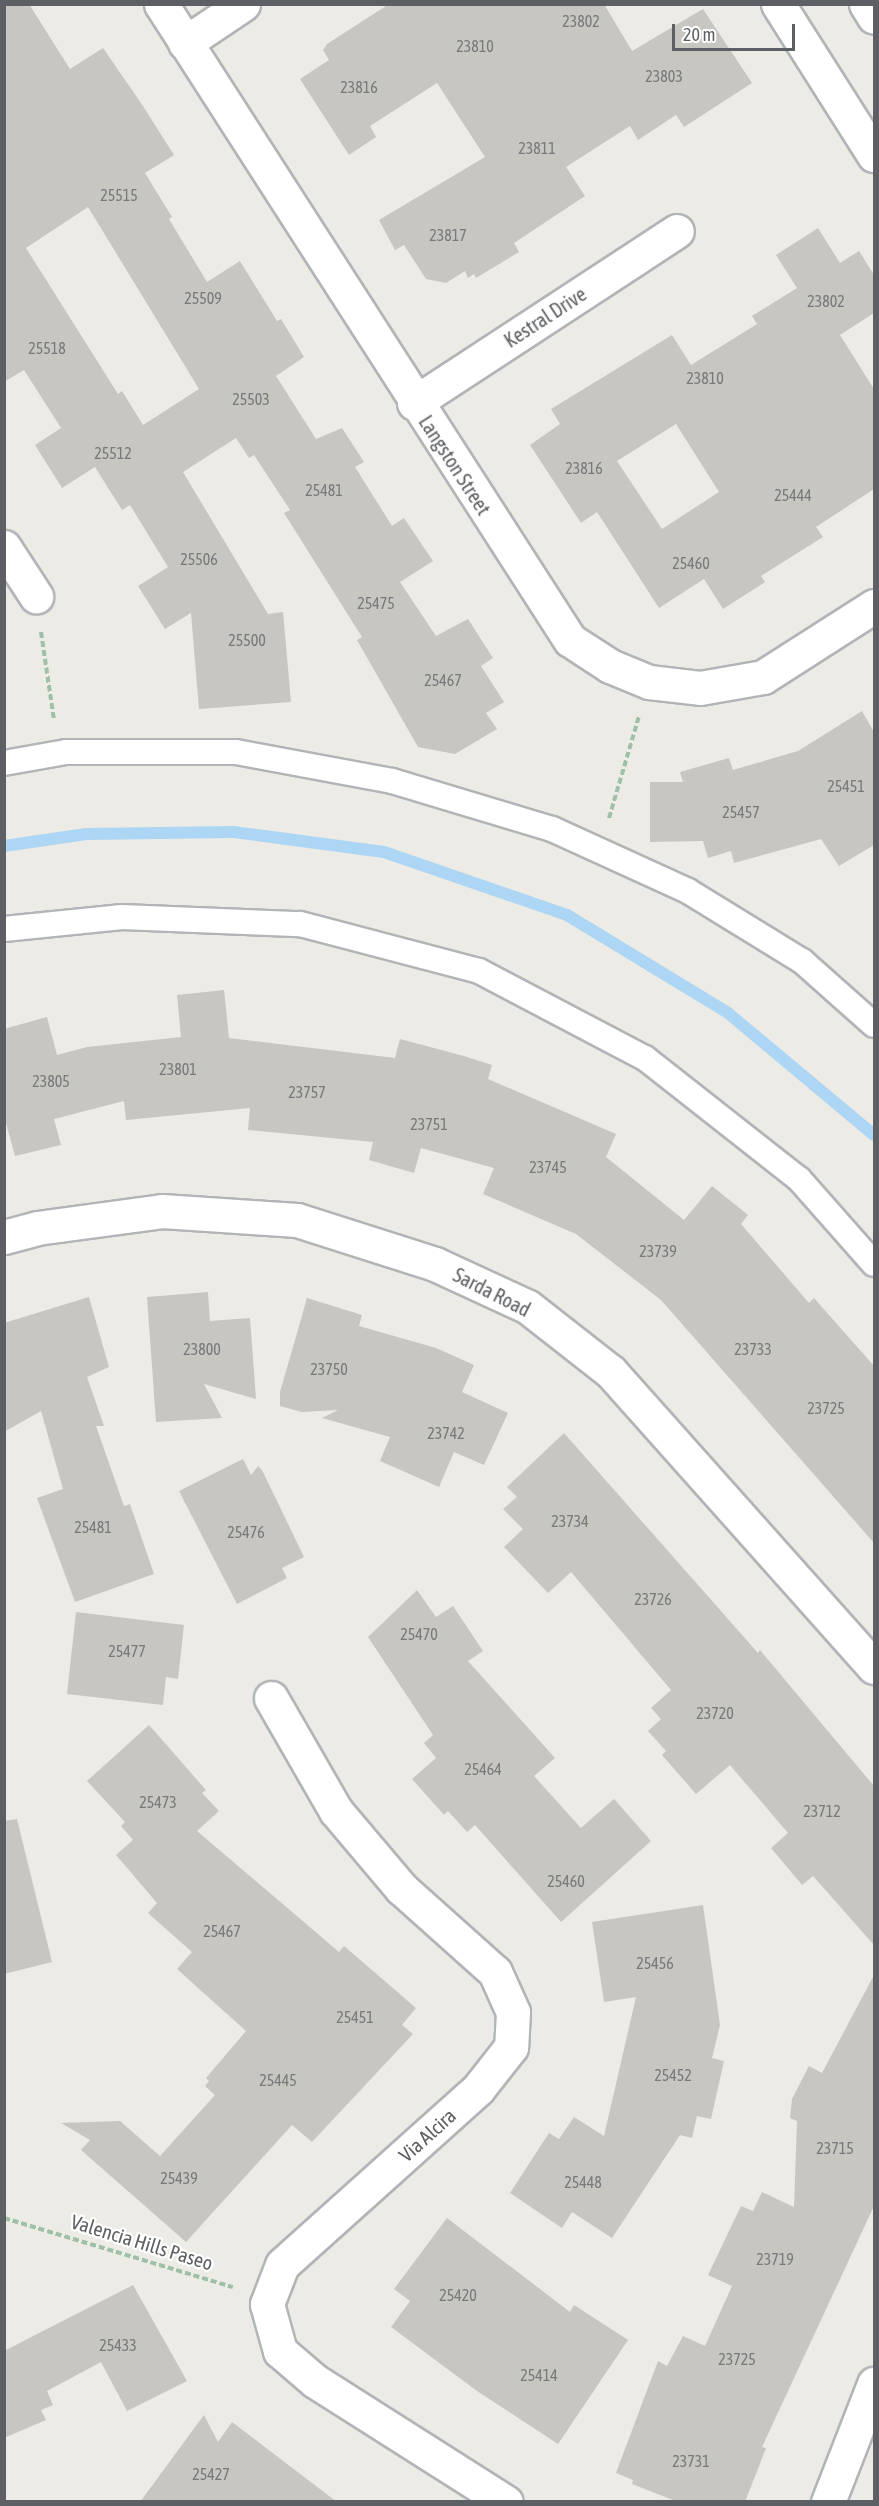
<!DOCTYPE html>
<style>
body{margin:0}
#map{position:relative;width:879px;height:2506px;overflow:hidden;background:#edebe5;font-family:"Asap Condensed",sans-serif}
div>[style]{position:absolute}
.stream>*{height:12px;margin:-6px;padding:0 6px;transform-origin:6px;border-radius:6px;background:#add6f4}
.building>*{inset:0;background:#c8c6c1}
.path>*{height:4px;margin-top:-2px;transform-origin:0;background:repeating-linear-gradient(90deg,#9dc0a6 0 6px,transparent 0 9px)}
.roads{filter:drop-shadow(2px 0 #b2b4b8) drop-shadow(-2px 0 #b2b4b8) drop-shadow(0 2px #b2b4b8) drop-shadow(0 -2px #b2b4b8)}
.lane>*{height:24px;margin:-12px;padding:0 12px;transform-origin:12px;border-radius:12px;background:#fff}
.street>*{height:33px;margin:-16.5px;padding:0 16.5px;transform-origin:16.5px;border-radius:16.5px;background:#fff}
.secondary>*{height:33px;margin:-16.5px;padding:0 16.5px;transform-origin:16.5px;border-radius:16.5px;background:#fff}
span{translate:-50% -50%;white-space:nowrap;text-align:center;line-height:1.15;-webkit-text-stroke:4.5px #fff;paint-order:stroke}
.number-label{font-size:16px;color:#77797a}
.number-label span{-webkit-text-stroke-width:0}
.street-label{font-size:20px;color:#5c5f63}
.frame{position:absolute;inset:0;border:6px solid #5c5f63;pointer-events:none}
.scale{position:absolute;left:672px;top:24px;width:123px;height:27px;box-sizing:border-box;border:3px solid #5c5f63;border-top:0;padding-left:8px;font-size:18px;line-height:21px;white-space:nowrap;color:#5c5f63;-webkit-text-stroke:4px #fff;paint-order:stroke}
</style>
<div id="map">
<div class="stream">
<div style="left:4px;top:846px;width:83px;rotate:-8.3deg"></div>
<div style="left:86px;top:834px;width:148px;rotate:-0.8deg"></div>
<div style="left:234px;top:832px;width:151px;rotate:7.6deg"></div>
<div style="left:384px;top:852px;width:194px;rotate:19deg"></div>
<div style="left:567px;top:915px;width:188px;rotate:31.3deg"></div>
<div style="left:728px;top:1013px;width:190px;rotate:39.9deg"></div>
</div>
<div class="building">
<div style="clip-path:polygon(evenodd,4px 4px,29px 4px,70px 69px,103px 48px,143px 106px,174px 155px,145px 173px,172px 217px,169px 219px,207px 282px,240px 261px,277px 321px,281px 319px,304px 357px,276px 376px,316px 439px,342px 428px,364px 462px,355px 467px,392px 526px,404px 518px,433px 561px,400px 582px,436px 636px,468px 619px,493px 658px,481px 666px,504px 702px,486px 713px,497px 729px,455px 754px,418px 747px,357px 640px,362px 637px,284px 513px,290px 510px,254px 455px,249px 458px,236px 438px,183px 472px,268px 614px,283px 612px,291px 702px,199px 709px,191px 613px,165px 629px,138px 586px,168px 567px,130px 505px,122px 510px,95px 467px,62px 488px,35px 445px,61px 428px,24px 370px,4px 382px,4px 4px,88px 207px,199px 389px,143px 425px,122px 391px,118px 394px,26px 248px,88px 207px)"></div>
<div style="clip-path:polygon(389px 4px,604px 4px,632px 51px,703px 9px,752px 83px,684px 127px,676px 115px,638px 140px,630px 126px,566px 167px,585px 196px,514px 243px,519px 252px,476px 278px,474px 274px,468px 278px,465px 271px,446px 283px,426px 279px,404px 245px,395px 250px,379px 220px,485px 157px,437px 83px,370px 126px,376px 137px,349px 155px,300px 79px,329px 60px,323px 50px,327px 44px)"></div>
<div style="clip-path:polygon(evenodd,818px 228px,840px 263px,859px 251px,874px 275px,874px 313px,840px 335px,874px 389px,874px 489px,816px 527px,823px 537px,761px 576px,765px 582px,723px 609px,704px 579px,659px 608px,597px 512px,581px 523px,530px 445px,560px 424px,551px 409px,672px 335px,691px 365px,757px 324px,752px 316px,797px 288px,776px 255px,818px 228px,676px 424px,719px 492px,662px 529px,617px 461px,676px 424px)"></div>
<div style="clip-path:polygon(862px 711px,874px 732px,874px 845px,839px 866px,821px 839px,734px 863px,731px 851px,708px 858px,703px 841px,650px 842px,650px 782px,683px 782px,680px 772px,729px 758px,733px 770px,798px 751px)"></div>
<div style="clip-path:polygon(224px 990px,229px 1038px,395px 1058px,400px 1039px,464px 1056px,492px 1065px,488px 1079px,616px 1134px,606px 1157px,684px 1220px,712px 1186px,748px 1215px,741px 1224px,809px 1303px,814px 1298px,874px 1366px,874px 1543px,661px 1300px,576px 1234px,483px 1194px,494px 1168px,421px 1148px,414px 1173px,369px 1160px,373px 1142px,248px 1130px,250px 1108px,126px 1120px,124px 1101px,54px 1119px,61px 1145px,15px 1156px,4px 1116px,4px 1029px,47px 1017px,57px 1055px,87px 1047px,181px 1037px,177px 995px)"></div>
<div style="clip-path:polygon(208px 1292px,210px 1321px,250px 1318px,256px 1399px,204px 1384px,222px 1418px,156px 1422px,147px 1297px)"></div>
<div style="clip-path:polygon(89px 1297px,109px 1367px,87px 1377px,104px 1426px,96px 1426px,124px 1506px,130px 1504px,154px 1574px,75px 1602px,37px 1498px,63px 1489px,41px 1411px,4px 1432px,4px 1323px)"></div>
<div style="clip-path:polygon(307px 1298px,362px 1315px,359px 1326px,436px 1348px,474px 1365px,462px 1392px,508px 1413px,484px 1465px,454px 1452px,439px 1487px,380px 1461px,390px 1437px,322px 1418px,338px 1410px,302px 1412px,280px 1406px,280px 1392px)"></div>
<div style="clip-path:polygon(564px 1433px,758px 1653px,760px 1650px,874px 1786px,874px 1945px,813px 1876px,802px 1885px,771px 1848px,788px 1833px,730px 1765px,696px 1794px,662px 1755px,666px 1751px,648px 1731px,661px 1719px,651px 1708px,671px 1690px,571px 1572px,548px 1593px,504px 1547px,523px 1529px,503px 1509px,517px 1497px,507px 1487px)"></div>
<div style="clip-path:polygon(243px 1459px,251px 1475px,258px 1466px,262px 1470px,304px 1557px,282px 1568px,287px 1578px,237px 1604px,179px 1491px)"></div>
<div style="clip-path:polygon(417px 1590px,436px 1617px,453px 1606px,483px 1651px,468px 1661px,555px 1758px,534px 1776px,581px 1828px,614px 1799px,651px 1841px,561px 1922px,475px 1825px,467px 1832px,448px 1811px,444px 1815px,412px 1779px,436px 1758px,424px 1743px,433px 1735px,368px 1637px)"></div>
<div style="clip-path:polygon(76px 1612px,184px 1625px,178px 1679px,166px 1677px,163px 1705px,67px 1694px)"></div>
<div style="clip-path:polygon(149px 1725px,206px 1790px,202px 1793px,219px 1811px,197px 1831px,339px 1952px,344px 1946px,416px 2008px,402px 2025px,413px 2034px,312px 2142px,292px 2125px,186px 2242px,81px 2150px,90px 2140px,61px 2123px,120px 2121px,160px 2156px,215px 2095px,205px 2086px,209px 2081px,206px 2078px,246px 2031px,177px 1969px,192px 1952px,148px 1913px,157px 1903px,116px 1855px,133px 1840px,121px 1826px,125px 1822px,87px 1781px)"></div>
<div style="clip-path:polygon(17px 1819px,52px 1962px,4px 1974px,4px 1821px)"></div>
<div style="clip-path:polygon(703px 1905px,720px 2025px,712px 2058px,724px 2061px,711px 2119px,697px 2116px,692px 2138px,680px 2135px,612px 2238px,572px 2212px,562px 2228px,510px 2193px,549px 2133px,559px 2139px,574px 2117px,604px 2136px,636px 1997px,604px 2002px,592px 1922px)"></div>
<div style="clip-path:polygon(874px 1975px,874px 2206px,762px 2447px,766px 2448px,745px 2502px,678px 2502px,632px 2484px,633px 2480px,616px 2473px,658px 2361px,667px 2366px,683px 2336px,705px 2346px,732px 2286px,708px 2275px,741px 2206px,753px 2211px,762px 2192px,794px 2207px,797px 2121px,790px 2118px,792px 2099px,809px 2066px,822px 2073px)"></div>
<div style="clip-path:polygon(447px 2218px,570px 2312px,574px 2305px,628px 2340px,558px 2444px,477px 2391px,391px 2327px,410px 2301px,394px 2289px)"></div>
<div style="clip-path:polygon(133px 2285px,187px 2381px,127px 2411px,101px 2362px,47px 2391px,53px 2405px,41px 2410px,46px 2420px,4px 2438px,4px 2351px)"></div>
<div style="clip-path:polygon(204px 2415px,218px 2442px,232px 2422px,337px 2502px,140px 2502px)"></div>
</div>
<div class="path">
<div style="left:41px;top:632px;width:89px;rotate:81.6deg"></div>
<div style="left:609px;top:818px;width:106px;rotate:-73.6deg"></div>
<div style="left:4px;top:2218px;width:239px;rotate:16.8deg"></div>
</div>
<div class="roads">
<div class="lane">
<div style="left:4px;top:763px;width:63px;rotate:-10.1deg"></div>
<div style="left:66px;top:752px;width:170px"></div>
<div style="left:236px;top:752px;width:159px;rotate:10.5deg"></div>
<div style="left:392px;top:781px;width:167px;rotate:16.7deg"></div>
<div style="left:552px;top:829px;width:149px;rotate:24.5deg"></div>
<div style="left:688px;top:891px;width:134px;rotate:31.6deg"></div>
<div style="left:802px;top:961px;width:96px;rotate:41.6deg"></div>
<div style="left:4px;top:929px;width:119px;rotate:-5.8deg"></div>
<div style="left:122px;top:917px;width:178px;rotate:2.3deg"></div>
<div style="left:300px;top:924px;width:185px;rotate:14.7deg"></div>
<div style="left:479px;top:971px;width:187px;rotate:27.7deg"></div>
<div style="left:645px;top:1058px;width:196px;rotate:38.2deg"></div>
<div style="left:799px;top:1179px;width:113px;rotate:48.6deg"></div>
</div>
<div class="street">
<div style="left:161px;top:4px;width:756px;rotate:57.26deg"></div>
<div style="left:570px;top:640px;width:48px;rotate:33deg"></div>
<div style="left:610px;top:666px;width:42px;rotate:22.3deg"></div>
<div style="left:649px;top:682px;width:51px;rotate:6.7deg"></div>
<div style="left:700px;top:688px;width:64px;rotate:-9.9deg"></div>
<div style="left:763px;top:677px;width:132px;rotate:-32.6deg"></div>
<div style="left:185px;top:43px;width:70px;rotate:-33.9deg"></div>
<div style="left:414px;top:403px;width:314px;rotate:-33.2deg"></div>
<div style="left:4px;top:547px;width:59px;rotate:56.9deg"></div>
<div style="left:4px;top:1237px;width:34px;rotate:-15deg"></div>
<div style="left:37px;top:1228px;width:126px;rotate:-7.7deg"></div>
<div style="left:162px;top:1211px;width:135px;rotate:3.8deg"></div>
<div style="left:297px;top:1220px;width:145px;rotate:17.7deg"></div>
<div style="left:435px;top:1264px;width:102px;rotate:24.8deg"></div>
<div style="left:528px;top:1307px;width:105px;rotate:38.1deg"></div>
<div style="left:611px;top:1372px;width:395px;rotate:48.3deg"></div>
<div style="left:271px;top:1698px;width:130px;rotate:60.1deg"></div>
<div style="left:336px;top:1811px;width:101px;rotate:49.8deg"></div>
<div style="left:401px;top:1888px;width:126px;rotate:41.8deg"></div>
<div style="left:495px;top:1972px;width:44px;rotate:65.8deg"></div>
<div style="left:513px;top:2012px;width:35px;rotate:93deg"></div>
<div style="left:511px;top:2047px;width:53px;rotate:128.2deg"></div>
<div style="left:478px;top:2089px;width:263px;rotate:138.1deg"></div>
<div style="left:282px;top:2265px;width:42px;rotate:111deg"></div>
<div style="left:267px;top:2304px;width:49px;rotate:74.5deg"></div>
<div style="left:280px;top:2351px;width:46px;rotate:40.6deg"></div>
<div style="left:315px;top:2381px;width:226px;rotate:32.4deg"></div>
<div style="left:828px;top:2502px;width:127px;rotate:-68.7deg"></div>
</div>
<div class="secondary">
<div style="left:778px;top:4px;width:179px;rotate:57.6deg"></div>
<div style="left:866px;top:4px;width:15px;rotate:58deg"></div>
</div>
</div>
<div class="number-label">
<span style="left:581px;top:21px">23802</span>
<span style="left:475px;top:46px">23810</span>
<span style="left:664px;top:76px">23803</span>
<span style="left:359px;top:87px">23816</span>
<span style="left:537px;top:148px">23811</span>
<span style="left:119px;top:195px">25515</span>
<span style="left:448px;top:235px">23817</span>
<span style="left:203px;top:298px">25509</span>
<span style="left:826px;top:301px">23802</span>
<span style="left:47px;top:348px">25518</span>
<span style="left:705px;top:378px">23810</span>
<span style="left:251px;top:399px">25503</span>
<span style="left:113px;top:453px">25512</span>
<span style="left:584px;top:468px">23816</span>
<span style="left:324px;top:490px">25481</span>
<span style="left:793px;top:495px">25444</span>
<span style="left:199px;top:559px">25506</span>
<span style="left:691px;top:563px">25460</span>
<span style="left:376px;top:603px">25475</span>
<span style="left:247px;top:640px">25500</span>
<span style="left:443px;top:680px">25467</span>
<span style="left:846px;top:786px">25451</span>
<span style="left:741px;top:812px">25457</span>
<span style="left:178px;top:1069px">23801</span>
<span style="left:51px;top:1081px">23805</span>
<span style="left:307px;top:1092px">23757</span>
<span style="left:429px;top:1124px">23751</span>
<span style="left:548px;top:1167px">23745</span>
<span style="left:658px;top:1251px">23739</span>
<span style="left:202px;top:1349px">23800</span>
<span style="left:753px;top:1349px">23733</span>
<span style="left:329px;top:1369px">23750</span>
<span style="left:826px;top:1408px">23725</span>
<span style="left:446px;top:1433px">23742</span>
<span style="left:570px;top:1521px">23734</span>
<span style="left:93px;top:1527px">25481</span>
<span style="left:246px;top:1532px">25476</span>
<span style="left:653px;top:1599px">23726</span>
<span style="left:419px;top:1634px">25470</span>
<span style="left:127px;top:1651px">25477</span>
<span style="left:715px;top:1713px">23720</span>
<span style="left:483px;top:1769px">25464</span>
<span style="left:158px;top:1802px">25473</span>
<span style="left:822px;top:1811px">23712</span>
<span style="left:566px;top:1881px">25460</span>
<span style="left:222px;top:1931px">25467</span>
<span style="left:655px;top:1963px">25456</span>
<span style="left:355px;top:2017px">25451</span>
<span style="left:673px;top:2075px">25452</span>
<span style="left:278px;top:2080px">25445</span>
<span style="left:835px;top:2148px">23715</span>
<span style="left:179px;top:2178px">25439</span>
<span style="left:583px;top:2182px">25448</span>
<span style="left:775px;top:2259px">23719</span>
<span style="left:458px;top:2295px">25420</span>
<span style="left:118px;top:2345px">25433</span>
<span style="left:737px;top:2359px">23725</span>
<span style="left:539px;top:2375px">25414</span>
<span style="left:691px;top:2461px">23731</span>
<span style="left:211px;top:2474px">25427</span>
</div>
<div class="street-label">
<span style="left:545px;top:317px;rotate:-33deg">Kestral Drive</span>
<span style="left:455px;top:465px;rotate:57deg">Langston Street</span>
<span style="left:492px;top:1292px;rotate:27deg">Sarda Road</span>
<span style="left:427px;top:2135px;rotate:-42deg">Via Alcira</span>
<span style="left:142px;top:2242px;rotate:17deg">Valencia Hills Paseo</span>
</div>
<div class="frame"></div>
<div class="scale">20 m</div>
</div>
